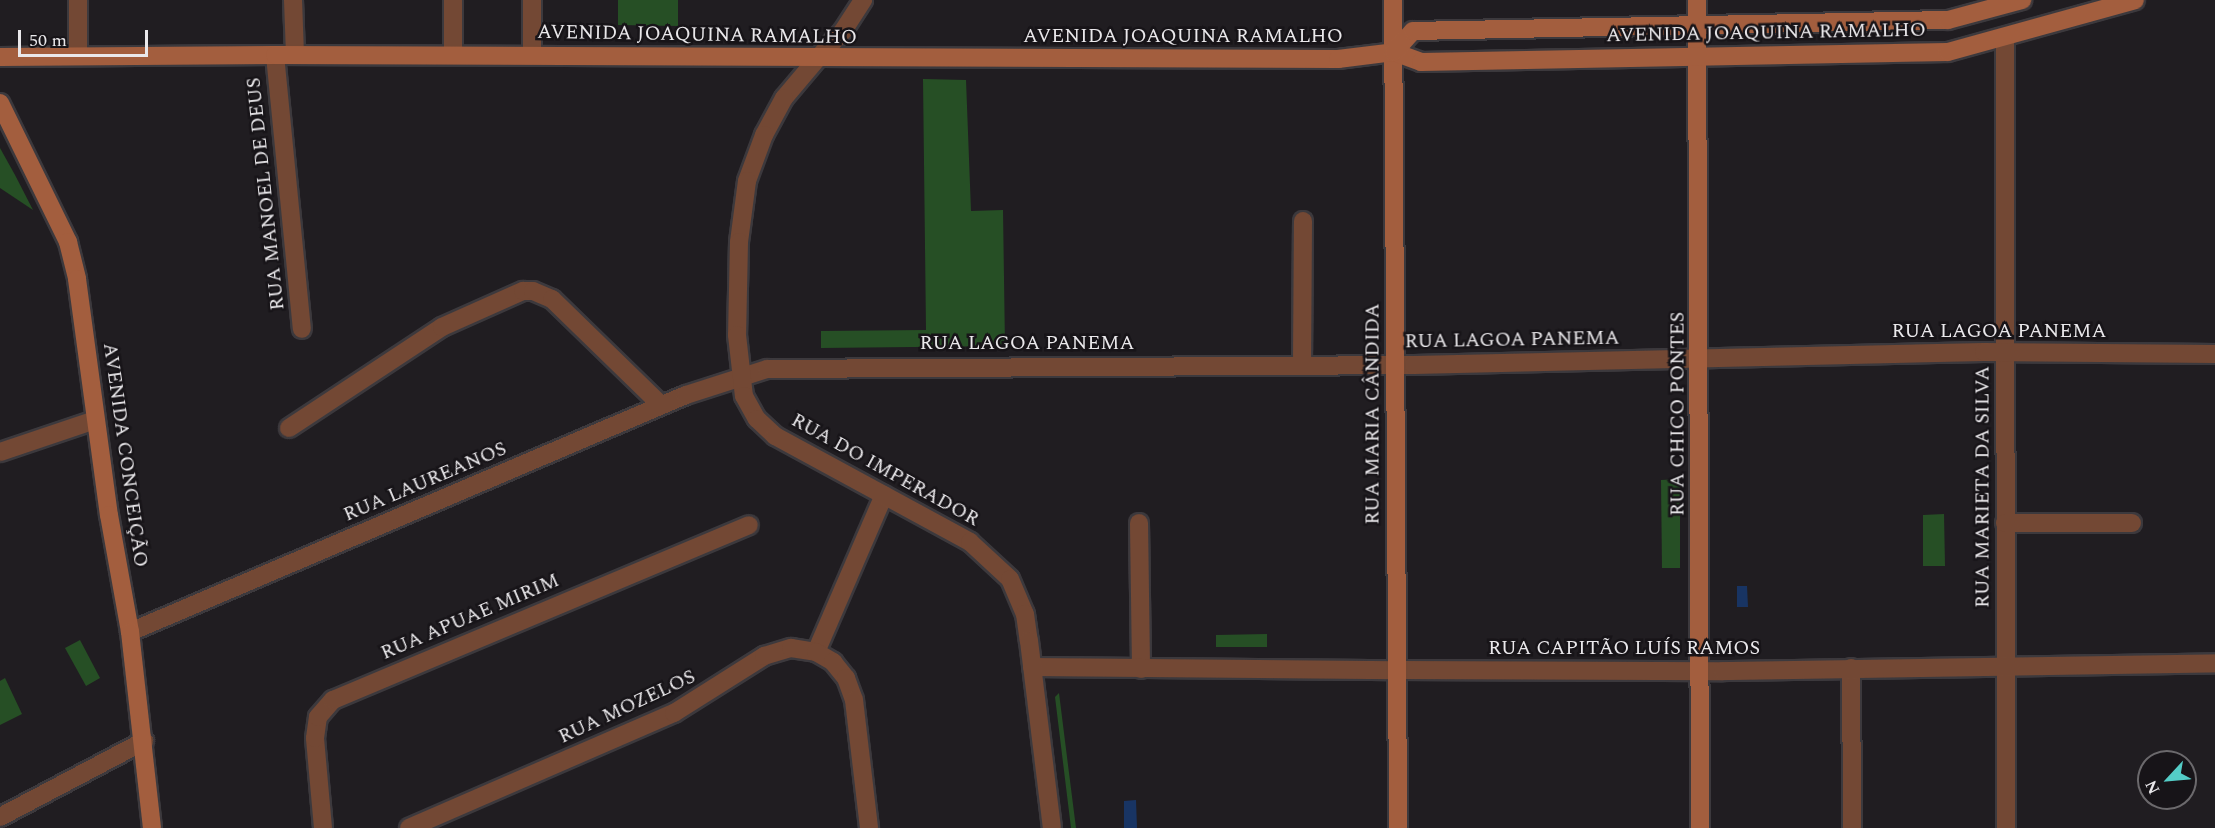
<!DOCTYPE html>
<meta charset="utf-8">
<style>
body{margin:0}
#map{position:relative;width:2215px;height:828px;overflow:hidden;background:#201d21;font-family:Spectral,serif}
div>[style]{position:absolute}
.green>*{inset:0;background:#264f25}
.water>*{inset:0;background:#183463}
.roads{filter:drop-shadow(2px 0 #3c393d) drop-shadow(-2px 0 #3c393d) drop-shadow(0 2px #3c393d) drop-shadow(0 -2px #3c393d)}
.minor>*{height:18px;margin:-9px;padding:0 9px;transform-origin:9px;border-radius:9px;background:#734834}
.tertiary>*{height:18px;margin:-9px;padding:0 9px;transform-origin:9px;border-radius:9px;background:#734834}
.secondary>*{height:18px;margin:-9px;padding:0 9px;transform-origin:9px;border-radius:9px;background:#a35e3e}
span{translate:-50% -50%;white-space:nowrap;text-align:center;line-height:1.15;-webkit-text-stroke:5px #171418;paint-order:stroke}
.street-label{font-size:20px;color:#eae8eb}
.north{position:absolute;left:2137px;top:750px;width:60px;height:60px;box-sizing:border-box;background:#171418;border:2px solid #6b696c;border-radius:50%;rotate:244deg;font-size:16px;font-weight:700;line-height:24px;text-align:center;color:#eae8eb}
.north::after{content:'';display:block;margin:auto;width:21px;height:27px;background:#54cdc7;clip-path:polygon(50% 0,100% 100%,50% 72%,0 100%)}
.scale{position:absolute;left:18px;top:30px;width:130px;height:27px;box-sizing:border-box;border:3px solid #eae8eb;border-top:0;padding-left:8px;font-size:18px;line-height:21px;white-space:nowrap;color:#eae8eb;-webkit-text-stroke:4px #171418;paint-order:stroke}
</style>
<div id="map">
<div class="green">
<div style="clip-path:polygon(618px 0,678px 0,678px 26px,618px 25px)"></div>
<div style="clip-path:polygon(923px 79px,966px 80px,971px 211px,1003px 210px,1005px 346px,821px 348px,821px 331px,926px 330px)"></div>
<div style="clip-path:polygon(0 148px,15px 175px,33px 210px,0 188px)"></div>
<div style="clip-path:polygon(1680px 479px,1680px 568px,1662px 568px,1661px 480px)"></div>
<div style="clip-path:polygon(1944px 514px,1945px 566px,1923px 566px,1923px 515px)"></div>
<div style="clip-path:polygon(1267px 634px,1267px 647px,1216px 647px,1216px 635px)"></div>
<div style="clip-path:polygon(80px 640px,100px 678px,86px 686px,65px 648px)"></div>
<div style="clip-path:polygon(5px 678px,22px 714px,0 725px,0 681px)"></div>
<div style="clip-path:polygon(1059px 693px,1067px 757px,1076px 828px,1071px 828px,1055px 697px)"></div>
</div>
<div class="water">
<div style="clip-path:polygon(1737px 586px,1747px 586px,1748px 607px,1737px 607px)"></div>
<div style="clip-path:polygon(1136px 800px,1137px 828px,1124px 828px,1124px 801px)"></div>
</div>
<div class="roads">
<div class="minor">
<div style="left:78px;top:0;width:55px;rotate:90deg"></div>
<div style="left:293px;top:0;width:55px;rotate:87.9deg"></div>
<div style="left:532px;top:0;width:55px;rotate:90deg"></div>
<div style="left:2005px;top:39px;width:789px;rotate:89.93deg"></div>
<div style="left:275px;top:55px;width:275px;rotate:84.4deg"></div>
<div style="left:453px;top:55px;width:55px;rotate:-90deg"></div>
<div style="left:817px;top:59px;width:38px;rotate:-47deg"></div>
<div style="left:843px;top:31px;width:37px;rotate:-57deg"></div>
<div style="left:1302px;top:364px;width:143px;rotate:-89.6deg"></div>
<div style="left:289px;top:428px;width:183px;rotate:-33.4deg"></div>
<div style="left:442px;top:327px;width:89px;rotate:-24deg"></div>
<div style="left:523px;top:291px;width:10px"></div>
<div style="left:533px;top:291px;width:21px;rotate:23deg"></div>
<div style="left:552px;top:299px;width:152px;rotate:44.2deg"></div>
<div style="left:1139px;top:523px;width:146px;rotate:89.2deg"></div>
<div style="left:2005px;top:523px;width:127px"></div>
<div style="left:130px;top:632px;width:604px;rotate:-23.09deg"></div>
<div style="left:686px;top:395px;width:85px;rotate:-17.8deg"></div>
<div style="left:767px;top:369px;width:647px;rotate:-0.35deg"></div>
<div style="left:1414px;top:365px;width:570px;rotate:-1.31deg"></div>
<div style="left:1984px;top:352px;width:231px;rotate:0.5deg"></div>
<div style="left:816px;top:652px;width:171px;rotate:-66.6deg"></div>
<div style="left:1032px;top:667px;width:366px;rotate:0.5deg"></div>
<div style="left:1851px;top:668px;width:160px;rotate:89.6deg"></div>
<div style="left:0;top:817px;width:163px;rotate:-27.8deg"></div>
<div style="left:323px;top:828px;width:90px;rotate:-95.1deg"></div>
<div style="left:315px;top:738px;width:21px;rotate:-82deg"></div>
<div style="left:318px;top:717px;width:23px;rotate:-49deg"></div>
<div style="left:333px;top:700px;width:451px;rotate:-22.8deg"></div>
<div style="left:409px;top:828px;width:289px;rotate:-23.5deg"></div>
<div style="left:674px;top:713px;width:107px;rotate:-32.3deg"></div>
<div style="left:764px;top:656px;width:28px;rotate:-17deg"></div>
<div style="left:791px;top:648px;width:25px;rotate:9deg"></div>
<div style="left:816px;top:652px;width:20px;rotate:30deg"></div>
<div style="left:833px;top:662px;width:21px;rotate:51deg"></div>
<div style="left:846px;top:678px;width:23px;rotate:70deg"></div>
<div style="left:854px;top:700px;width:129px;rotate:83.3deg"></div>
</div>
<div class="tertiary">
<div style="left:817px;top:59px;width:51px;rotate:130.2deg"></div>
<div style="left:784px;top:98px;width:42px;rotate:118.4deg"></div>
<div style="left:764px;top:135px;width:49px;rotate:110.3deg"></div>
<div style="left:747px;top:181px;width:62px;rotate:97.5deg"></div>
<div style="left:739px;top:242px;width:93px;rotate:91.2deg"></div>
<div style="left:737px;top:335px;width:61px;rotate:83.5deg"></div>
<div style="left:744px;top:396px;width:26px;rotate:61deg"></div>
<div style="left:757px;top:419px;width:25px;rotate:43deg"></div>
<div style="left:775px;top:436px;width:222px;rotate:28.5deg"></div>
<div style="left:970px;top:542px;width:54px;rotate:42.8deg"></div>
<div style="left:1010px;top:579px;width:38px;rotate:67deg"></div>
<div style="left:1025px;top:614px;width:27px;rotate:82deg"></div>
<div style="left:1029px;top:641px;width:188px;rotate:83deg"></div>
<div style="left:0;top:452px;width:100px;rotate:-18.6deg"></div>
<div style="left:1398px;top:670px;width:325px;rotate:0.2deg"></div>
<div style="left:1723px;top:671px;width:492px;rotate:-0.9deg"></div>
</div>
<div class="secondary">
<div style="left:1393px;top:0;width:828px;rotate:89.65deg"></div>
<div style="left:1697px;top:0;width:828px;rotate:89.79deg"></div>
<div style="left:1394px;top:52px;width:29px;rotate:20deg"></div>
<div style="left:1421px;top:62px;width:527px;rotate:-1.09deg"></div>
<div style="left:1948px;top:52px;width:194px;rotate:-15.5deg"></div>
<div style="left:0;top:57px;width:275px;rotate:-0.4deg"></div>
<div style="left:275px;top:55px;width:1063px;rotate:0.22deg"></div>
<div style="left:1338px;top:59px;width:56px;rotate:-7.1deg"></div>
<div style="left:1394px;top:52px;width:28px;rotate:-48deg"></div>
<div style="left:1413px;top:31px;width:535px;rotate:-1.18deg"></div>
<div style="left:1948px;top:20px;width:77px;rotate:-15.1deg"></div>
<div style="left:0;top:103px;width:155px;rotate:63.9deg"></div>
<div style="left:68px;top:242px;width:38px;rotate:76deg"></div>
<div style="left:77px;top:279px;width:238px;rotate:82.3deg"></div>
<div style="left:109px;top:515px;width:119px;rotate:79.8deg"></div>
<div style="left:130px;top:632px;width:197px;rotate:83.6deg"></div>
</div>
</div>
<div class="street-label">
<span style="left:1766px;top:33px;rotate:-1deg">AVENIDA JOAQUINA RAMALHO</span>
<span style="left:697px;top:35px;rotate:1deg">AVENIDA JOAQUINA RAMALHO</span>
<span style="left:1183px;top:36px">AVENIDA JOAQUINA RAMALHO</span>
<span style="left:266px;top:194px;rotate:-96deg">RUA MANOEL DE DEUS</span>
<span style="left:1999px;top:331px">RUA LAGOA PANEMA</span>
<span style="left:1512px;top:340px;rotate:-1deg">RUA LAGOA PANEMA</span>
<span style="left:1027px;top:343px">RUA LAGOA PANEMA</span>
<span style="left:1373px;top:414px;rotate:-90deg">RUA MARIA CÂNDIDA</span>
<span style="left:1678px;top:414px;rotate:-90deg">RUA CHICO PONTES</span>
<span style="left:125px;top:455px;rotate:82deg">AVENIDA CONCEIÇÃO</span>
<span style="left:885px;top:470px;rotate:29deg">RUA DO IMPERADOR</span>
<span style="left:425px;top:482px;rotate:-23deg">RUA LAUREANOS</span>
<span style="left:1983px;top:487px;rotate:-90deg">RUA MARIETA DA SILVA</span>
<span style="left:470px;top:617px;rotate:-23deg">RUA APUAE MIRIM</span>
<span style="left:1624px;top:648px">RUA CAPITÃO LUÍS RAMOS</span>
<span style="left:627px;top:707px;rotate:-25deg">RUA MOZELOS</span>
</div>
<div class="north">N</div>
<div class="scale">50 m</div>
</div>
